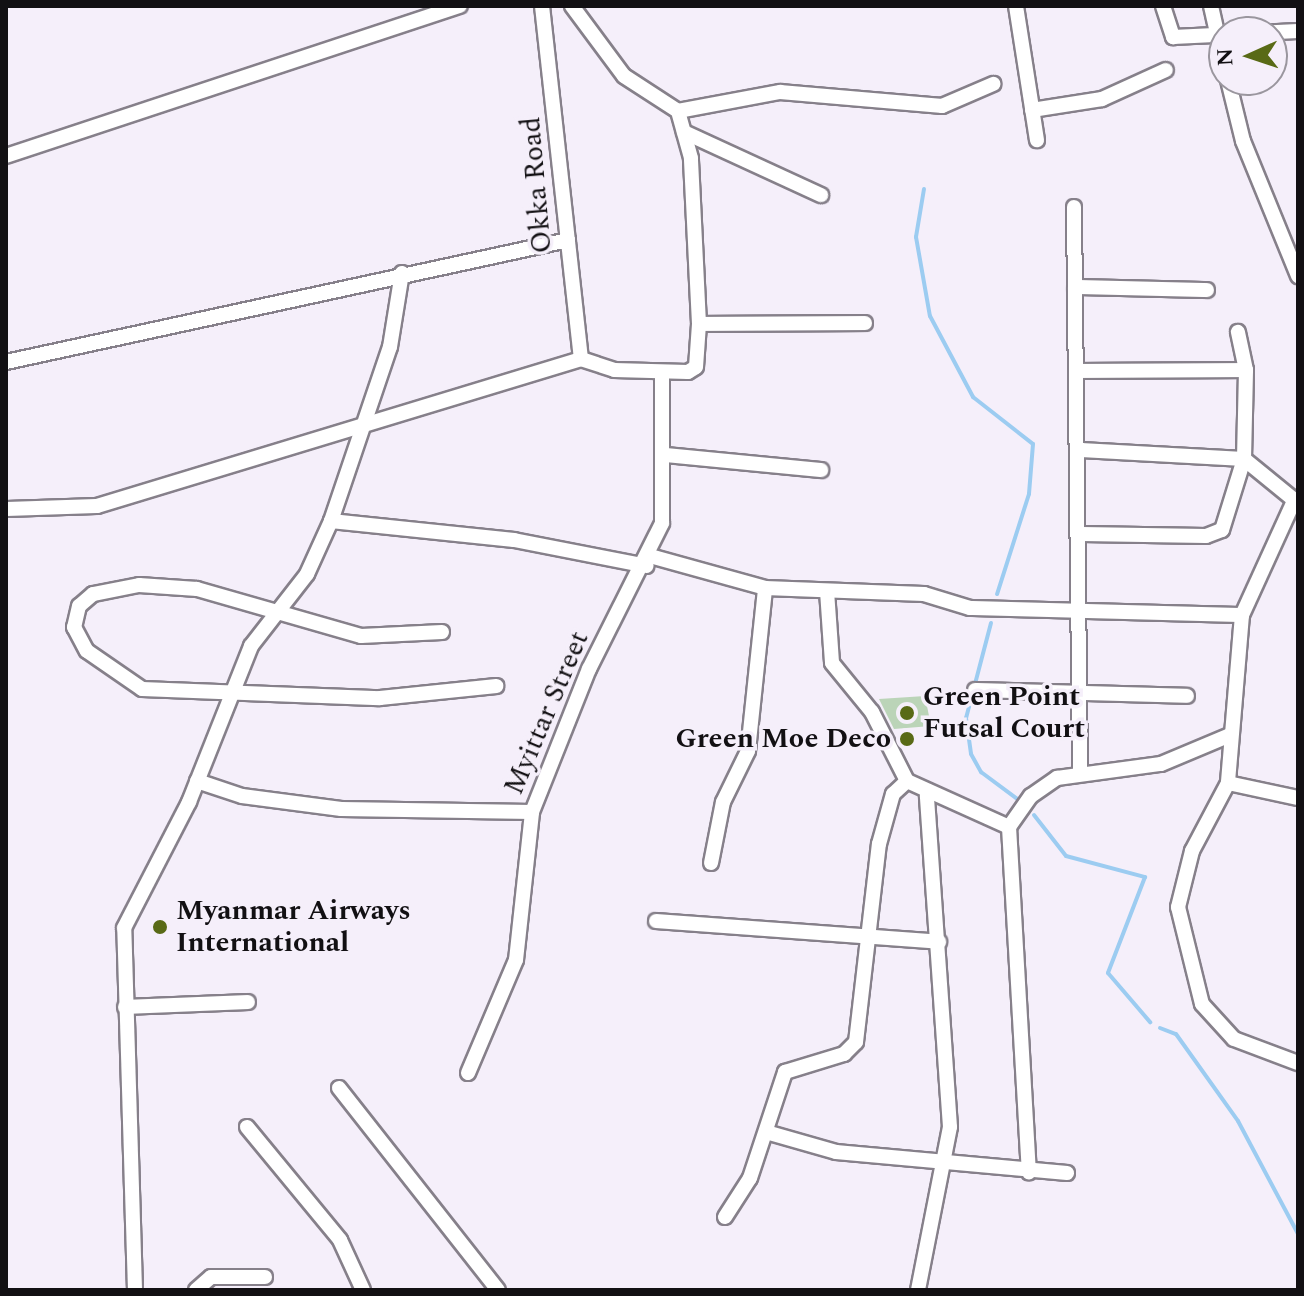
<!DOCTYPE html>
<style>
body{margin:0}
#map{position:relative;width:1304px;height:1296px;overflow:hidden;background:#f5effa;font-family:Spectral,serif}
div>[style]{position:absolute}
.green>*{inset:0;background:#bbd4b8}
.stream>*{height:4px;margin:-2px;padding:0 2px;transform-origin:2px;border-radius:2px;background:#9cccf1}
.roads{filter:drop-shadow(2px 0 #86808a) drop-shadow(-2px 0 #86808a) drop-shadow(0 2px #86808a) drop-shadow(0 -2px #86808a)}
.street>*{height:14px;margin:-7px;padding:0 7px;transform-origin:7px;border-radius:7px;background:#fff}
.dots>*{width:22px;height:22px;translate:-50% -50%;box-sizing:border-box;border:4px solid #f5effa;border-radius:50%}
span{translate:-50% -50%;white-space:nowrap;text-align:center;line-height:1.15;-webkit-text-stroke:7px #f5effa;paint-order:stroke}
.street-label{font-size:28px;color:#121013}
.poi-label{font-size:28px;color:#121013;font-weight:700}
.left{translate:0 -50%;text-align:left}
.right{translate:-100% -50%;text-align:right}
.frame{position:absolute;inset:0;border:8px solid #121013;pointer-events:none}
.north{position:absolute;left:1208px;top:16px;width:80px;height:80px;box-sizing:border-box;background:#f5effa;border:2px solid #9a969e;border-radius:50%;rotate:267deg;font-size:22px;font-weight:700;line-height:32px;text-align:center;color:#121013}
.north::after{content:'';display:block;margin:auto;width:28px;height:36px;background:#596a16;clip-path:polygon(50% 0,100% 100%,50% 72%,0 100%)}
</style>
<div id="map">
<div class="green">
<div style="clip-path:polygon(925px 696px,931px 726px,894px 729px,879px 699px)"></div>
</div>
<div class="stream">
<div style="left:924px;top:189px;width:49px;rotate:99.5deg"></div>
<div style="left:916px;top:237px;width:80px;rotate:80deg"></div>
<div style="left:930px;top:316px;width:92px;rotate:62deg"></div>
<div style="left:973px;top:397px;width:76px;rotate:38.1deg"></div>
<div style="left:1033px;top:444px;width:50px;rotate:94.6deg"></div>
<div style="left:1029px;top:494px;width:105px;rotate:107.7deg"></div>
<div style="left:991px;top:623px;width:98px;rotate:104.7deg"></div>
<div style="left:966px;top:718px;width:36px;rotate:82deg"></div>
<div style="left:971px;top:754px;width:21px;rotate:61deg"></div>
<div style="left:981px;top:772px;width:49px;rotate:36.6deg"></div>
<div style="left:1034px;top:815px;width:52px;rotate:52deg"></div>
<div style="left:1066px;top:856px;width:82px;rotate:14.9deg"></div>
<div style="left:1145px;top:877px;width:103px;rotate:111.1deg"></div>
<div style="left:1108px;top:973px;width:65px;rotate:49.4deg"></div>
<div style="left:1160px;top:1028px;width:17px;rotate:21deg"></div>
<div style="left:1176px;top:1034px;width:107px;rotate:54.5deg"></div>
<div style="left:1238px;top:1121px;width:128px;rotate:62deg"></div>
</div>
<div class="roads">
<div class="street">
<div style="left:542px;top:6px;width:355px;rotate:83.7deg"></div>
<div style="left:572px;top:6px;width:87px;rotate:53.4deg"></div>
<div style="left:624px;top:76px;width:64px;rotate:32.9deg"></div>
<div style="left:678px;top:111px;width:104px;rotate:-10.6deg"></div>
<div style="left:780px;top:92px;width:163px;rotate:4.9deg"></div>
<div style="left:942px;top:106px;width:56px;rotate:-23.3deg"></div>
<div style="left:1016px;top:6px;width:136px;rotate:81.1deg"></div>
<div style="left:1163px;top:6px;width:33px;rotate:72deg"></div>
<div style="left:1173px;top:37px;width:125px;rotate:-2.7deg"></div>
<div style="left:1211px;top:6px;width:59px;rotate:77.4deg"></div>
<div style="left:1228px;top:80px;width:63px;rotate:76.2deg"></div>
<div style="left:1243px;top:141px;width:146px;rotate:67.8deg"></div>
<div style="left:1032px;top:110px;width:71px;rotate:-8.9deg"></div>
<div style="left:1102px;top:99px;width:70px;rotate:-24.4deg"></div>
<div style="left:684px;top:132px;width:151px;rotate:24.7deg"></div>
<div style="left:6px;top:156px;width:478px;rotate:-18.3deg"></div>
<div style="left:1074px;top:207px;width:567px;rotate:89.39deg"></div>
<div style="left:1075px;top:287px;width:132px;rotate:1.3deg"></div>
<div style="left:699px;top:324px;width:166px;rotate:-0.3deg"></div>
<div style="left:6px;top:362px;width:575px;rotate:-12.25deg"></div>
<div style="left:1081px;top:371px;width:165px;rotate:-0.3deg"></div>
<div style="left:1081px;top:450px;width:163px;rotate:3.2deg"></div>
<div style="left:1244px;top:459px;width:70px;rotate:39.2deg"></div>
<div style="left:665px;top:455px;width:157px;rotate:5.5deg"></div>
<div style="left:1294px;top:501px;width:125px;rotate:114.5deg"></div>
<div style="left:1242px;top:615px;width:169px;rotate:94.8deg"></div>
<div style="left:1228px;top:783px;width:77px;rotate:117.9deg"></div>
<div style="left:1192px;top:851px;width:58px;rotate:104deg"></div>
<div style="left:1178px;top:907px;width:100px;rotate:76.1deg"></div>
<div style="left:1202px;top:1004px;width:47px;rotate:47.6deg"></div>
<div style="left:1234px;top:1039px;width:68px;rotate:20.6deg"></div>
<div style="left:6px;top:509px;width:91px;rotate:-1.9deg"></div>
<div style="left:97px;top:506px;width:506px;rotate:-16.89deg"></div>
<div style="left:581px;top:359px;width:35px;rotate:18deg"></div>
<div style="left:614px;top:370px;width:74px;rotate:1.5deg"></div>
<div style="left:688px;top:372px;width:9px;rotate:-32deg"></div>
<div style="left:696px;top:367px;width:43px;rotate:-86deg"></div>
<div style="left:699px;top:324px;width:166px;rotate:-92.8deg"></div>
<div style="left:691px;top:158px;width:49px;rotate:-105.5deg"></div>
<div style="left:331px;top:521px;width:184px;rotate:5.9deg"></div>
<div style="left:514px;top:540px;width:135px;rotate:11.1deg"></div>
<div style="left:1082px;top:534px;width:124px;rotate:0.9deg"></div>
<div style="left:1206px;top:536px;width:17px;rotate:-21deg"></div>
<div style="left:1222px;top:530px;width:74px;rotate:-72.8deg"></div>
<div style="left:1244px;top:459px;width:89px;rotate:-88.7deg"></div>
<div style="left:1246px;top:370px;width:39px;rotate:-102deg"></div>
<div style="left:650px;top:556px;width:119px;rotate:15.5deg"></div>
<div style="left:765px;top:588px;width:159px;rotate:2.2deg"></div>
<div style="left:924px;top:594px;width:48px;rotate:16.9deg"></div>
<div style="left:970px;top:608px;width:272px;rotate:1.5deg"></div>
<div style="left:827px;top:591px;width:72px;rotate:86deg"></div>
<div style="left:832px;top:663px;width:63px;rotate:50.8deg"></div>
<div style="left:872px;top:712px;width:77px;rotate:63.1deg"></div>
<div style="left:442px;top:632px;width:81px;rotate:177.2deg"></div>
<div style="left:361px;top:636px;width:171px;rotate:-164deg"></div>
<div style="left:197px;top:589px;width:58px;rotate:-176.1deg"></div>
<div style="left:139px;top:585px;width:47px;rotate:168.9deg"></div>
<div style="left:93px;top:594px;width:18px;rotate:139deg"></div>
<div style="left:79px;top:606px;width:22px;rotate:103deg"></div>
<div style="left:74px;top:627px;width:27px;rotate:62deg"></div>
<div style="left:87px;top:651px;width:67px;rotate:34.6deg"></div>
<div style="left:142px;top:689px;width:238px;rotate:2.2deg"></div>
<div style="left:380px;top:698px;width:117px;rotate:-5.9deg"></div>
<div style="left:975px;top:690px;width:212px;rotate:1.6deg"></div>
<div style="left:197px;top:781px;width:47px;rotate:18.4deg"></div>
<div style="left:242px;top:796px;width:100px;rotate:7.5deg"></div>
<div style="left:341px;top:809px;width:191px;rotate:0.9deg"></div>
<div style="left:907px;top:781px;width:112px;rotate:24.3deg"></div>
<div style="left:1009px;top:827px;width:346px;rotate:86.7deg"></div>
<div style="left:1228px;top:783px;width:72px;rotate:12.1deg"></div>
<div style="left:1009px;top:827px;width:38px;rotate:-55deg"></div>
<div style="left:1031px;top:796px;width:32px;rotate:-35deg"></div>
<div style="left:1057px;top:778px;width:105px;rotate:-7.7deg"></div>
<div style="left:1161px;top:764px;width:75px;rotate:-22.8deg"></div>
<div style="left:711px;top:863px;width:62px;rotate:-78.9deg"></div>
<div style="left:723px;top:802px;width:57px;rotate:-63.9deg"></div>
<div style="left:748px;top:751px;width:164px;rotate:-84deg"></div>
<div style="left:656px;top:921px;width:284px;rotate:4.2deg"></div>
<div style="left:125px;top:1007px;width:123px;rotate:-2.3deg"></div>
<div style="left:468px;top:1073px;width:123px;rotate:-67deg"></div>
<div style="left:516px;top:960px;width:149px;rotate:-83.8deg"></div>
<div style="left:532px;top:812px;width:154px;rotate:-68.3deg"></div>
<div style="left:589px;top:669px;width:163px;rotate:-63.4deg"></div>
<div style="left:662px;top:523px;width:149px;rotate:-90deg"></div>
<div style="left:339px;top:1088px;width:257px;rotate:51.8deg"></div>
<div style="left:247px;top:1127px;width:146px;rotate:50.5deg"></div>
<div style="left:340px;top:1240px;width:55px;rotate:65.3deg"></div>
<div style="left:766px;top:1132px;width:73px;rotate:15.9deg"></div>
<div style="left:836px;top:1152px;width:232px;rotate:5.2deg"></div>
<div style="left:725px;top:1217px;width:46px;rotate:-57.3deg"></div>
<div style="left:750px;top:1178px;width:112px;rotate:-71.7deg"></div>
<div style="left:785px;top:1072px;width:62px;rotate:-17deg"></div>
<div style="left:844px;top:1054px;width:17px;rotate:-45deg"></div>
<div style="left:856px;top:1042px;width:199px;rotate:-83.4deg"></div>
<div style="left:879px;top:844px;width:52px;rotate:-74.4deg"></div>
<div style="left:893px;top:794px;width:19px;rotate:-43deg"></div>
<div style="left:135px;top:1290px;width:362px;rotate:-91.7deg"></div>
<div style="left:124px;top:928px;width:142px;rotate:-62.7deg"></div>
<div style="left:189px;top:802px;width:168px;rotate:-68.3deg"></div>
<div style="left:251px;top:646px;width:91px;rotate:-52.1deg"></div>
<div style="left:307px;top:574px;width:58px;rotate:-65.6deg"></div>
<div style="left:331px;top:521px;width:184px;rotate:-71.3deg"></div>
<div style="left:390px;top:347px;width:75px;rotate:-80.8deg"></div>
<div style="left:196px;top:1290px;width:20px;rotate:-41deg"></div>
<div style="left:211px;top:1277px;width:54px"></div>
<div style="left:918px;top:1290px;width:166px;rotate:-78.9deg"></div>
<div style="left:950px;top:1127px;width:332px;rotate:-94deg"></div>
</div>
</div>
<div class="dots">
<div style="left:907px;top:713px;background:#596a16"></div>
<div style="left:907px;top:739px;background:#596a16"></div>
<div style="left:160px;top:927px;background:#596a16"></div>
</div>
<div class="street-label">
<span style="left:537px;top:185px;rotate:-95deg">Okka Road</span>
<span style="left:547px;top:713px;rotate:-67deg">Myittar Street</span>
</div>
<div class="poi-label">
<span class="left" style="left:923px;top:713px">Green Point<br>Futsal Court</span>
<span class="right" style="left:891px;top:739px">Green Moe Deco</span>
<span class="left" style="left:176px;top:927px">Myanmar Airways<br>International</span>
</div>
<div class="frame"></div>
<div class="north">N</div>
</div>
